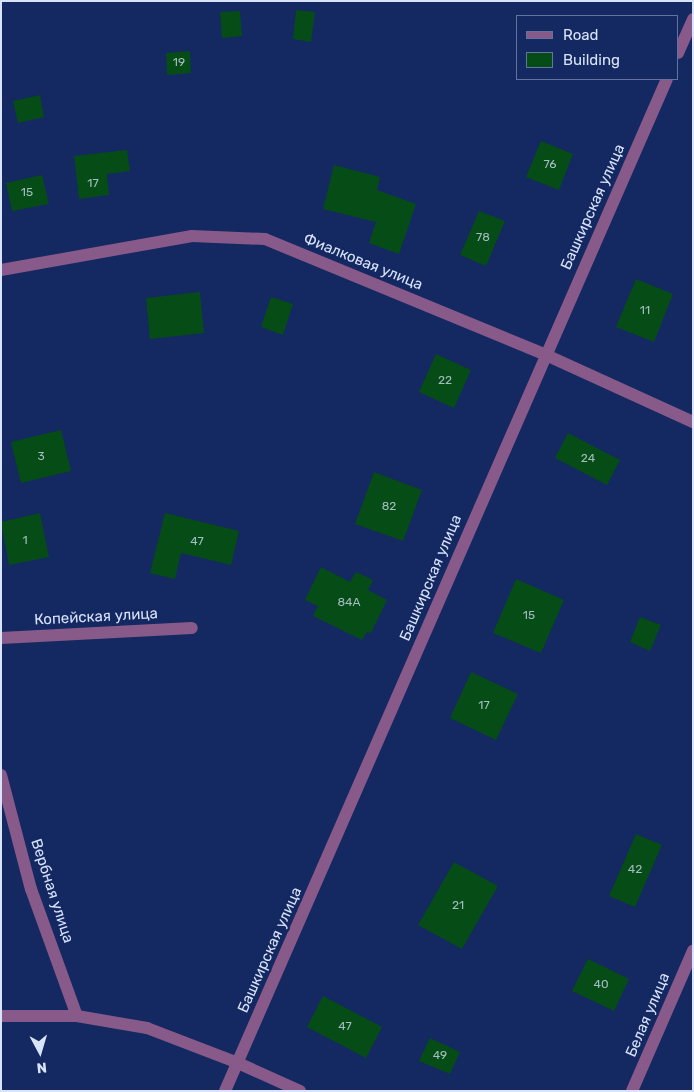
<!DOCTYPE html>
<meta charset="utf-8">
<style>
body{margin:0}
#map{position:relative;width:694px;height:1092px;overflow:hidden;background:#142862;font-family:Rubik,sans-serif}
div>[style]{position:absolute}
.building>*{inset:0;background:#064c16}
.minor>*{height:12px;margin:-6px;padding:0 6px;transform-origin:6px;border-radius:6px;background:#885a89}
span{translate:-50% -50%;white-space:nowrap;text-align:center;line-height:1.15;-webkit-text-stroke:5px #142862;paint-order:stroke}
.number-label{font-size:12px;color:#a4bdc1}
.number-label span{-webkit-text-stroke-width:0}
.street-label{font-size:15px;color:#d9e3fa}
.frame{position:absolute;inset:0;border:2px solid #d9e3fa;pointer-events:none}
.legend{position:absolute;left:516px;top:15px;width:162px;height:65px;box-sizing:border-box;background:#142862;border:1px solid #63739f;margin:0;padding:6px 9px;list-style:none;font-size:15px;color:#d9e3fa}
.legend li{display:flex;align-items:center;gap:10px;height:25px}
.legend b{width:25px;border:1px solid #63739f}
.north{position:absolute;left:15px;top:1027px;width:50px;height:50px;-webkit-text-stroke:4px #142862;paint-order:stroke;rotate:174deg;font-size:14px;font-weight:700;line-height:20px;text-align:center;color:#d9e3fa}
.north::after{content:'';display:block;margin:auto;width:18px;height:22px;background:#d9e3fa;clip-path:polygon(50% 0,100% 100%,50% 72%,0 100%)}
</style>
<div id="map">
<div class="building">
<div style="clip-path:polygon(296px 10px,315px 12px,311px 42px,293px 39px)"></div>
<div style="clip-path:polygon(240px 11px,242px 36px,222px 38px,220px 12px)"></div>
<div style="clip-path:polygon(190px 51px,191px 73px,167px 75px,166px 53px)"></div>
<div style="clip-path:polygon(40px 95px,44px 117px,18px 123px,13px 101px)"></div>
<div style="clip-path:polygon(541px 141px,573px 154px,559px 190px,526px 177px)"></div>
<div style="clip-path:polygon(127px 150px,130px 171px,107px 174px,109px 195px,79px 199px,74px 156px)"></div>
<div style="clip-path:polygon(334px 165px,380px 177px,377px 190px,416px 204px,399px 254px,369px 243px,376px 222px,323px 209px)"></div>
<div style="clip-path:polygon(42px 175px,49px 204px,12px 211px,6px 183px)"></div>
<div style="clip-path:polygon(479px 211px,505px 221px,486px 266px,460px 255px)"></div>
<div style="clip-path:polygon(636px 279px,673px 294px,654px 342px,616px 327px)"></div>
<div style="clip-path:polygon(200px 292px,204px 333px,150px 339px,146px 298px)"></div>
<div style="clip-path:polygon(271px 297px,293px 304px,283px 335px,261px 327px)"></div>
<div style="clip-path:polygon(436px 354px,471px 370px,454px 408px,419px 392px)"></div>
<div style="clip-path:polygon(61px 430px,71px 471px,21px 483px,11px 442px)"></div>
<div style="clip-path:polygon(568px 433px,620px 460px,607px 485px,555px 458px)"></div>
<div style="clip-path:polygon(374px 472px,422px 490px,403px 541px,355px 524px)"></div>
<div style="clip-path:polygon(40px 513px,49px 557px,9px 565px,1px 522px)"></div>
<div style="clip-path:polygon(165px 513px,239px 531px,231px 565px,181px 553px,175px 579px,150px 573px)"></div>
<div style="clip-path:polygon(321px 567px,350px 582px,356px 572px,373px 580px,368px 590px,387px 600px,371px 633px,367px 632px,362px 640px,313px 616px,318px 606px,305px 600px)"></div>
<div style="clip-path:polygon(516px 579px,564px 600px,541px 653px,493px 633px)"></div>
<div style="clip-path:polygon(640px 617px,661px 625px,650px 651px,630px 642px)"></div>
<div style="clip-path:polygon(471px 672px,518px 694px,496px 740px,450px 718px)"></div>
<div style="clip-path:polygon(636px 834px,662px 845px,635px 907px,609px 896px)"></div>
<div style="clip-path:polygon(454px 862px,498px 886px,462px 949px,418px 925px)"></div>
<div style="clip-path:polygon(588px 959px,629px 979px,614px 1011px,572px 991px)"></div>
<div style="clip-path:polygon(323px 996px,382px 1027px,366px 1058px,307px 1027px)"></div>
<div style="clip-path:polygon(430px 1038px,460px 1052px,450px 1074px,419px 1061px)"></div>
</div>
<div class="minor">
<div style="left:678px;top:53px;width:37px;rotate:-66deg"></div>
<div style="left:1px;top:270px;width:194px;rotate:-10.1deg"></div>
<div style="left:192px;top:236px;width:73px;rotate:2.4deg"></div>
<div style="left:265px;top:239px;width:304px;rotate:22.4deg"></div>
<div style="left:546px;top:355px;width:162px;rotate:24.5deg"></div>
<div style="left:1px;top:638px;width:191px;rotate:-3deg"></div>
<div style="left:1px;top:775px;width:118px;rotate:75.3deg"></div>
<div style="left:31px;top:889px;width:135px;rotate:70.1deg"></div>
<div style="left:1px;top:1016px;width:76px"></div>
<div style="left:77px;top:1016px;width:71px;rotate:9.7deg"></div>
<div style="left:147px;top:1028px;width:97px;rotate:21deg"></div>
<div style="left:238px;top:1063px;width:68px;rotate:24.3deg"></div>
<div style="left:225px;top:1091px;width:1104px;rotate:-66.41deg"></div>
<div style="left:632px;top:1091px;width:153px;rotate:-66.5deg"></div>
</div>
<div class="number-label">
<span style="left:179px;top:63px">19</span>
<span style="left:550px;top:165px">76</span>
<span style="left:93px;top:184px">17</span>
<span style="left:27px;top:193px">15</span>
<span style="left:483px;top:238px">78</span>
<span style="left:645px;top:311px">11</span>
<span style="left:445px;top:381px">22</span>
<span style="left:41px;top:457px">3</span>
<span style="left:588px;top:459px">24</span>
<span style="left:389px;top:507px">82</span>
<span style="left:25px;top:541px">1</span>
<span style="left:197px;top:542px">47</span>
<span style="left:349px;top:603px">84А</span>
<span style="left:529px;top:616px">15</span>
<span style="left:484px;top:706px">17</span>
<span style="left:635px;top:870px">42</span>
<span style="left:458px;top:906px">21</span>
<span style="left:601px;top:985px">40</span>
<span style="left:345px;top:1027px">47</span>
<span style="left:440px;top:1056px">49</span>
</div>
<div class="street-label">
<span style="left:593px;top:207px;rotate:-66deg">Башкирская улица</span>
<span style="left:363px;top:262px;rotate:22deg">Фиалковая улица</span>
<span style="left:431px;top:578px;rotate:-67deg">Башкирская улица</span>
<span style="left:96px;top:617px;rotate:-3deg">Копейская улица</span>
<span style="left:52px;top:891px;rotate:72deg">Вербная улица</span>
<span style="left:270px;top:950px;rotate:-66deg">Башкирская улица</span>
<span style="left:648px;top:1015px;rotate:-67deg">Белая улица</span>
</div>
<div class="frame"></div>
<ul class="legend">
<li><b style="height:6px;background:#885a89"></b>Road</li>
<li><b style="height:14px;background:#064c16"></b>Building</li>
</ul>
<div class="north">N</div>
</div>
